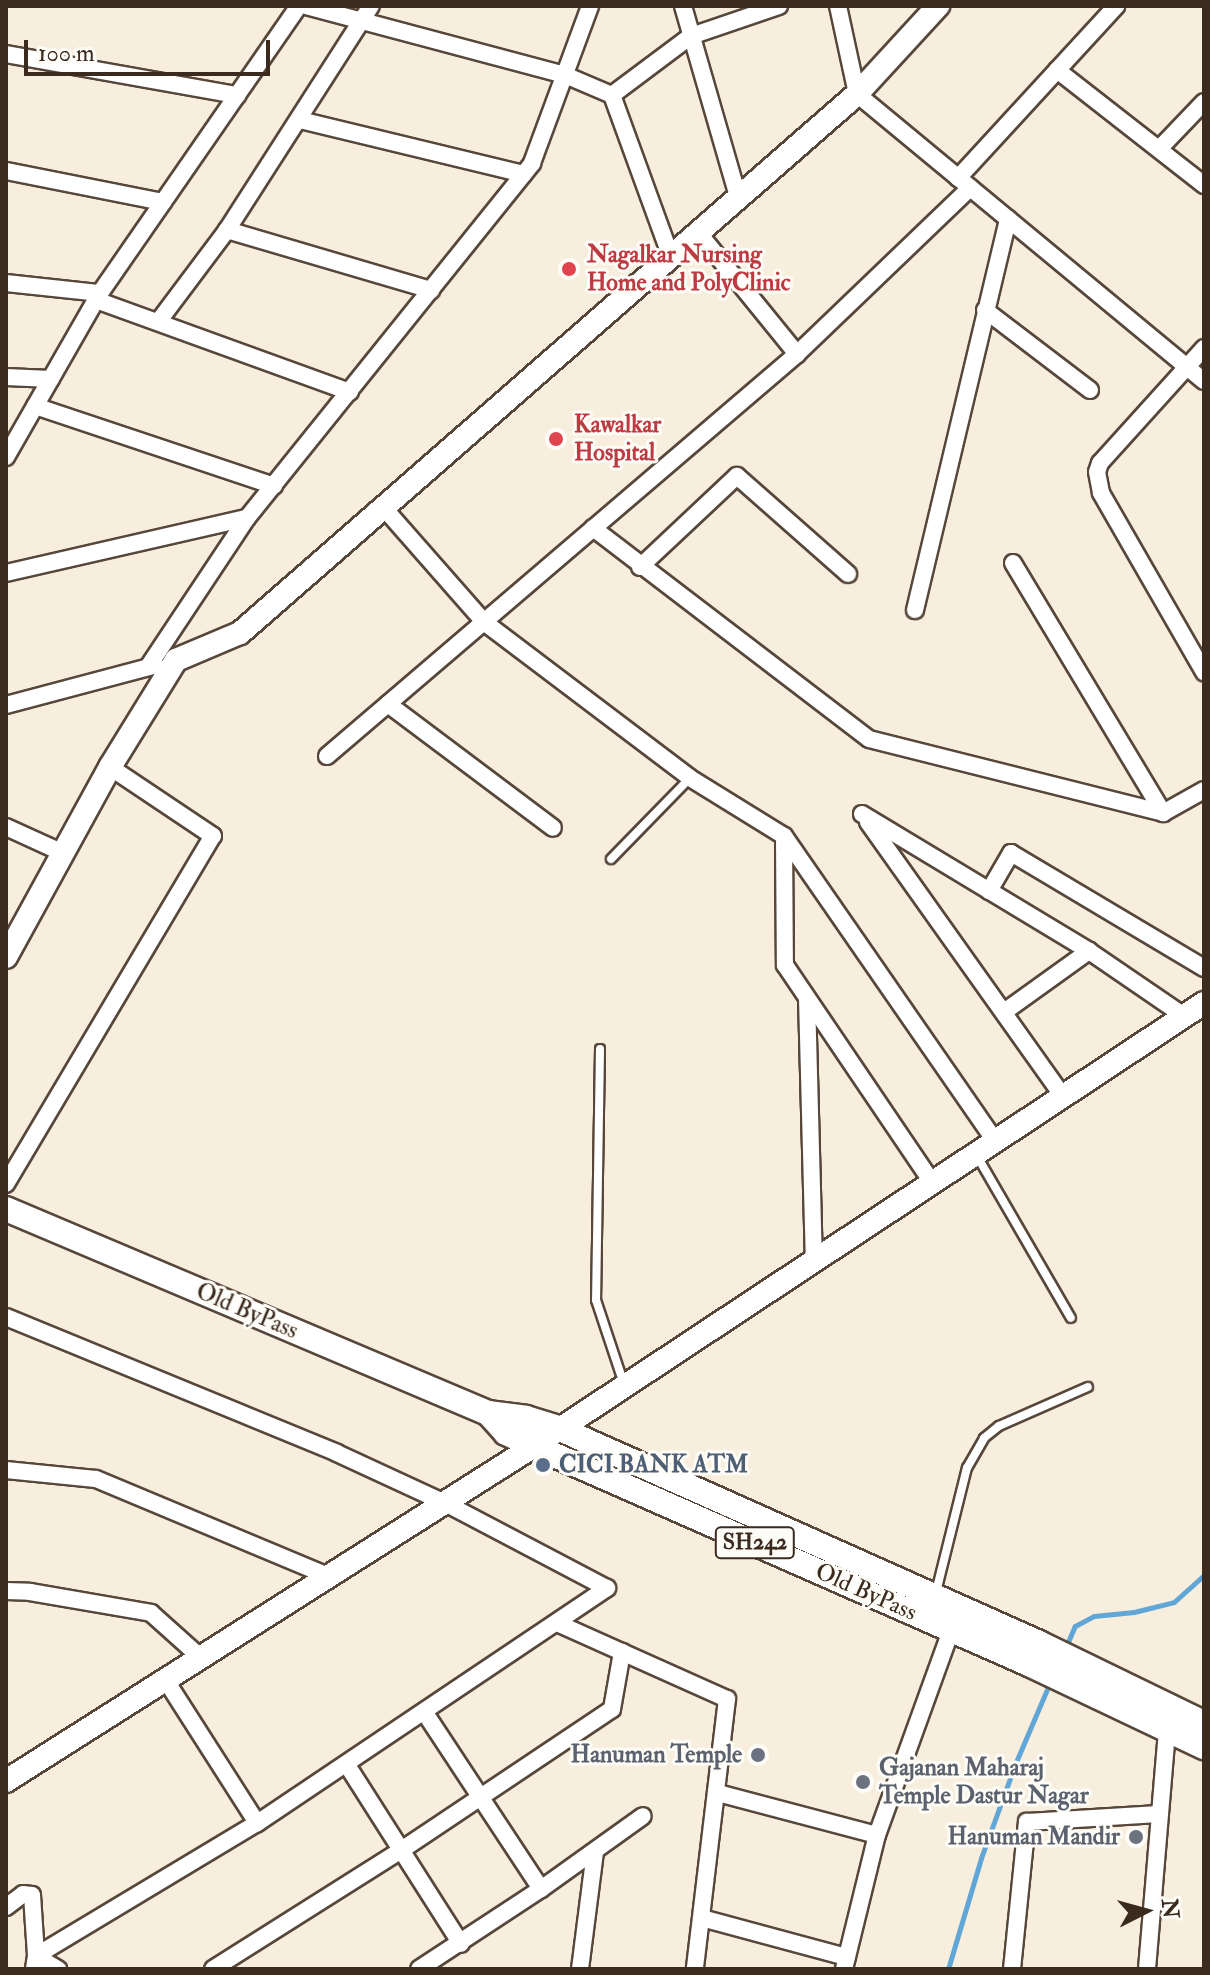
<!DOCTYPE html>
<style>
body{margin:0}
#map{position:relative;width:1210px;height:1975px;overflow:hidden;background:#f7eedd;font-family:"IM FELL Double Pica",serif}
div>[style]{position:absolute}
.stream>*{height:5px;margin:-2.5px;padding:0 2.5px;transform-origin:2.5px;border-radius:2.5px;background:#60a6d6}
.roads{filter:drop-shadow(2px 0 #57473b) drop-shadow(-2px 0 #57473b) drop-shadow(0 2px #57473b) drop-shadow(0 -2px #57473b)}
.lane>*{height:8px;margin:-4px;padding:0 4px;transform-origin:4px;border-radius:4px;background:#fff}
.street>*{height:16px;margin:-8px;padding:0 8px;transform-origin:8px;border-radius:8px;background:#fff}
.secondary>*{height:22px;margin:-11px;padding:0 11px;transform-origin:11px;border-radius:11px;background:#fff}
.primary>*{height:24px;margin:-12px;padding:0 12px;transform-origin:12px;border-radius:12px;background:#fff}
.dots>*{width:22px;height:22px;translate:-50% -50%;box-sizing:border-box;border:4px solid #fdfcf7;border-radius:50%}
span{translate:-50% -50%;white-space:nowrap;text-align:center;line-height:1.15;-webkit-text-stroke:6px #fdfcf7;paint-order:stroke}
.shield-label span{padding:2px 6px;background:#fdfcf7;border:2px solid;border-radius:6px;-webkit-text-stroke-width:0}
.shield-label{font-size:22px;color:#3b2a1e;font-weight:700}
.health-label{font-size:24px;color:#be3a42;font-weight:700}
.left{translate:0 -50%;text-align:left}
.street-label{font-size:24px;color:#3b2a1e}
.service-label{font-size:24px;color:#4e5e75;font-weight:700}
.worship-label{font-size:24px;color:#5b616d;font-weight:700}
.right{translate:-100% -50%;text-align:right}
.frame{position:absolute;inset:0;border:8px solid #3b2a1e;pointer-events:none}
.north{position:absolute;left:1106px;top:1871px;width:80px;height:80px;-webkit-text-stroke:6px #fdfcf7;paint-order:stroke;rotate:84deg;font-size:22px;font-weight:700;line-height:32px;text-align:center;color:#3b2a1e}
.north::after{content:'';display:block;margin:auto;width:28px;height:36px;background:#3b2a1e;clip-path:polygon(50% 0,100% 100%,50% 72%,0 100%)}
.scale{position:absolute;left:24px;top:40px;width:246px;height:36px;box-sizing:border-box;border:4px solid #3b2a1e;border-top:0;padding-left:10px;font-size:24px;line-height:28px;white-space:nowrap;color:#3b2a1e;-webkit-text-stroke:6px #fdfcf7;paint-order:stroke}
</style>
<div id="map">
<div class="stream">
<div style="left:1065px;top:1649px;width:25px;rotate:-67deg"></div>
<div style="left:1075px;top:1626px;width:21px;rotate:-28deg"></div>
<div style="left:1094px;top:1616px;width:40px;rotate:-5.7deg"></div>
<div style="left:1134px;top:1612px;width:41px;rotate:-14deg"></div>
<div style="left:1174px;top:1602px;width:40px;rotate:-42deg"></div>
<div style="left:948px;top:1969px;width:116px;rotate:-73.4deg"></div>
<div style="left:981px;top:1858px;width:102px;rotate:-70deg"></div>
<div style="left:1016px;top:1762px;width:89px;rotate:-66.9deg"></div>
</div>
<div class="roads">
<div class="lane">
<div style="left:611px;top:859px;width:113px;rotate:-45.7deg"></div>
<div style="left:600px;top:1049px;width:251px;rotate:90.9deg"></div>
<div style="left:596px;top:1300px;width:89px;rotate:71.6deg"></div>
<div style="left:977px;top:1156px;width:187px;rotate:59.9deg"></div>
<div style="left:936px;top:1592px;width:128px;rotate:-76deg"></div>
<div style="left:967px;top:1468px;width:34px;rotate:-60deg"></div>
<div style="left:984px;top:1438px;width:19px;rotate:-39deg"></div>
<div style="left:999px;top:1426px;width:97px;rotate:-23.7deg"></div>
</div>
<div class="street">
<div style="left:306px;top:6px;width:268px;rotate:14.9deg"></div>
<div style="left:565px;top:75px;width:51px;rotate:23.1deg"></div>
<div style="left:612px;top:95px;width:169px;rotate:70deg"></div>
<div style="left:683px;top:6px;width:198px;rotate:73.9deg"></div>
<div style="left:838px;top:6px;width:90px;rotate:77.8deg"></div>
<div style="left:857px;top:94px;width:450px;rotate:39.6deg"></div>
<div style="left:6px;top:54px;width:235px;rotate:10.1deg"></div>
<div style="left:1057px;top:70px;width:187px;rotate:38deg"></div>
<div style="left:612px;top:95px;width:99px;rotate:-36.8deg"></div>
<div style="left:691px;top:36px;width:93px;rotate:-18.8deg"></div>
<div style="left:300px;top:120px;width:230px;rotate:13.6deg"></div>
<div style="left:1159px;top:149px;width:65px;rotate:-46.2deg"></div>
<div style="left:6px;top:171px;width:160px;rotate:11.2deg"></div>
<div style="left:958px;top:178px;width:234px;rotate:-47.4deg"></div>
<div style="left:227px;top:230px;width:213px;rotate:16.4deg"></div>
<div style="left:697px;top:231px;width:159px;rotate:50.9deg"></div>
<div style="left:6px;top:283px;width:95px;rotate:6.1deg"></div>
<div style="left:96px;top:300px;width:270px;rotate:19.9deg"></div>
<div style="left:985px;top:310px;width:132px;rotate:37.3deg"></div>
<div style="left:158px;top:322px;width:115px;rotate:-53.1deg"></div>
<div style="left:227px;top:230px;width:266px;rotate:-57.3deg"></div>
<div style="left:1204px;top:348px;width:155px;rotate:132.1deg"></div>
<div style="left:1100px;top:463px;width:9px;rotate:108deg"></div>
<div style="left:1097px;top:472px;width:21px;rotate:79deg"></div>
<div style="left:1101px;top:493px;width:207px;rotate:60.1deg"></div>
<div style="left:6px;top:377px;width:45px;rotate:2.5deg"></div>
<div style="left:35px;top:406px;width:252px;rotate:18.5deg"></div>
<div style="left:6px;top:457px;width:189px;rotate:-60.2deg"></div>
<div style="left:100px;top:293px;width:349px;rotate:-55.3deg"></div>
<div style="left:384px;top:508px;width:152px;rotate:48.7deg"></div>
<div style="left:484px;top:622px;width:258px;rotate:37.1deg"></div>
<div style="left:690px;top:778px;width:110px;rotate:31.7deg"></div>
<div style="left:784px;top:836px;width:371px;rotate:55.3deg"></div>
<div style="left:593px;top:528px;width:347px;rotate:37.4deg"></div>
<div style="left:869px;top:739px;width:303px;rotate:14.1deg"></div>
<div style="left:1013px;top:563px;width:292px;rotate:59deg"></div>
<div style="left:1163px;top:813px;width:47px;rotate:-29.3deg"></div>
<div style="left:640px;top:567px;width:133px;rotate:-43.2deg"></div>
<div style="left:737px;top:476px;width:148px;rotate:41.4deg"></div>
<div style="left:6px;top:573px;width:247px;rotate:-12.9deg"></div>
<div style="left:915px;top:610px;width:402px;rotate:-76.6deg"></div>
<div style="left:148px;top:667px;width:179px;rotate:-56.4deg"></div>
<div style="left:247px;top:518px;width:455px;rotate:-51.2deg"></div>
<div style="left:532px;top:163px;width:167px;rotate:-69.7deg"></div>
<div style="left:388px;top:704px;width:206px;rotate:36.9deg"></div>
<div style="left:6px;top:705px;width:155px;rotate:-14.9deg"></div>
<div style="left:327px;top:756px;width:618px;rotate:-40.54deg"></div>
<div style="left:797px;top:354px;width:240px;rotate:-43.8deg"></div>
<div style="left:862px;top:814px;width:265px;rotate:31.1deg"></div>
<div style="left:1089px;top:951px;width:115px;rotate:34.4deg"></div>
<div style="left:868px;top:822px;width:336px;rotate:54.6deg"></div>
<div style="left:6px;top:827px;width:63px;rotate:24.5deg"></div>
<div style="left:784px;top:837px;width:128px;rotate:89.6deg"></div>
<div style="left:785px;top:965px;width:262px;rotate:55.9deg"></div>
<div style="left:989px;top:891px;width:44px;rotate:-59.9deg"></div>
<div style="left:1011px;top:853px;width:225px;rotate:30.8deg"></div>
<div style="left:807px;top:998px;width:262px;rotate:88.5deg"></div>
<div style="left:1004px;top:1012px;width:105px;rotate:-35.7deg"></div>
<div style="left:6px;top:1184px;width:405px;rotate:-59.3deg"></div>
<div style="left:213px;top:836px;width:124px;rotate:-146.2deg"></div>
<div style="left:6px;top:1317px;width:358px;rotate:22.3deg"></div>
<div style="left:337px;top:1453px;width:117px;rotate:24.8deg"></div>
<div style="left:443px;top:1502px;width:185px;rotate:27.7deg"></div>
<div style="left:607px;top:1588px;width:422px;rotate:146.1deg"></div>
<div style="left:257px;top:1823px;width:258px;rotate:149deg"></div>
<div style="left:36px;top:1956px;width:13px;rotate:99deg"></div>
<div style="left:6px;top:1470px;width:90px;rotate:5.7deg"></div>
<div style="left:96px;top:1479px;width:251px;rotate:22.7deg"></div>
<div style="left:6px;top:1591px;width:24px;rotate:2deg"></div>
<div style="left:30px;top:1592px;width:123px;rotate:9.8deg"></div>
<div style="left:151px;top:1613px;width:66px;rotate:41.9deg"></div>
<div style="left:557px;top:1623px;width:186px;rotate:24.1deg"></div>
<div style="left:727px;top:1699px;width:272px;rotate:96.8deg"></div>
<div style="left:165px;top:1679px;width:171px;rotate:57.4deg"></div>
<div style="left:425px;top:1713px;width:211px;rotate:56.6deg"></div>
<div style="left:347px;top:1765px;width:212px;rotate:57.5deg"></div>
<div style="left:718px;top:1793px;width:164px;rotate:14.8deg"></div>
<div style="left:6px;top:1907px;width:21px;rotate:-37deg"></div>
<div style="left:23px;top:1894px;width:9px;rotate:6deg"></div>
<div style="left:32px;top:1895px;width:61px;rotate:86.2deg"></div>
<div style="left:36px;top:1956px;width:26px;rotate:31deg"></div>
<div style="left:702px;top:1918px;width:150px;rotate:15.1deg"></div>
<div style="left:213px;top:1969px;width:221px;rotate:-32.3deg"></div>
<div style="left:400px;top:1851px;width:255px;rotate:-33.8deg"></div>
<div style="left:612px;top:1709px;width:58px;rotate:-80deg"></div>
<div style="left:419px;top:1969px;width:146px;rotate:-33.3deg"></div>
<div style="left:541px;top:1889px;width:125px;rotate:-35.6deg"></div>
<div style="left:580px;top:1969px;width:118px;rotate:-82.7deg"></div>
<div style="left:844px;top:1969px;width:138px;rotate:-76.2deg"></div>
<div style="left:877px;top:1835px;width:229px;rotate:-70.1deg"></div>
<div style="left:1012px;top:1969px;width:148px;rotate:-84.2deg"></div>
<div style="left:1027px;top:1822px;width:132px;rotate:-3.5deg"></div>
<div style="left:1147px;top:1969px;width:241px;rotate:-85.2deg"></div>
</div>
<div class="secondary">
<div style="left:6px;top:957px;width:217px;rotate:-61.3deg"></div>
<div style="left:110px;top:767px;width:126px;rotate:-58.3deg"></div>
<div style="left:176px;top:660px;width:69px;rotate:-22.9deg"></div>
<div style="left:240px;top:633px;width:819px;rotate:-41.14deg"></div>
<div style="left:857px;top:94px;width:120px;rotate:-47.4deg"></div>
<div style="left:6px;top:1781px;width:625px;rotate:-32.39deg"></div>
<div style="left:534px;top:1446px;width:803px;rotate:-33.47deg"></div>
</div>
<div class="primary">
<div style="left:6px;top:1209px;width:523px;rotate:22.94deg"></div>
<div style="left:488px;top:1413px;width:38px;rotate:7deg"></div>
<div style="left:526px;top:1418px;width:34px;rotate:17deg"></div>
<div style="left:558px;top:1428px;width:527px;rotate:24.08deg"></div>
<div style="left:1039px;top:1643px;width:183px;rotate:25.9deg"></div>
<div style="left:488px;top:1413px;width:27px;rotate:48deg"></div>
<div style="left:506px;top:1433px;width:31px;rotate:25deg"></div>
<div style="left:534px;top:1446px;width:541px;rotate:23.77deg"></div>
<div style="left:1029px;top:1664px;width:194px;rotate:25.4deg"></div>
</div>
</div>
<div class="dots">
<div style="left:569px;top:269px;background:#e0444e"></div>
<div style="left:556px;top:439px;background:#e0444e"></div>
<div style="left:543px;top:1465px;background:#5c6f8a"></div>
<div style="left:758px;top:1755px;background:#6b7280"></div>
<div style="left:863px;top:1782px;background:#6b7280"></div>
<div style="left:1136px;top:1837px;background:#6b7280"></div>
</div>
<div class="shield-label">
<span style="left:755px;top:1543px">SH242</span>
</div>
<div class="health-label">
<span class="left" style="left:587px;top:269px">Nagalkar Nursing<br>Home and PolyClinic</span>
<span class="left" style="left:574px;top:439px">Kawalkar<br>Hospital</span>
</div>
<div class="street-label">
<span style="left:247px;top:1311px;rotate:23deg">Old ByPass</span>
<span style="left:866px;top:1592px;rotate:24deg">Old ByPass</span>
</div>
<div class="service-label">
<span class="left" style="left:559px;top:1465px">CICI BANK ATM</span>
</div>
<div class="worship-label">
<span class="right" style="left:742px;top:1755px">Hanuman Temple</span>
<span class="left" style="left:879px;top:1782px">Gajanan Maharaj<br>Temple Dastur Nagar</span>
<span class="right" style="left:1120px;top:1837px">Hanuman Mandir</span>
</div>
<div class="frame"></div>
<div class="north">N</div>
<div class="scale">100 m</div>
</div>
